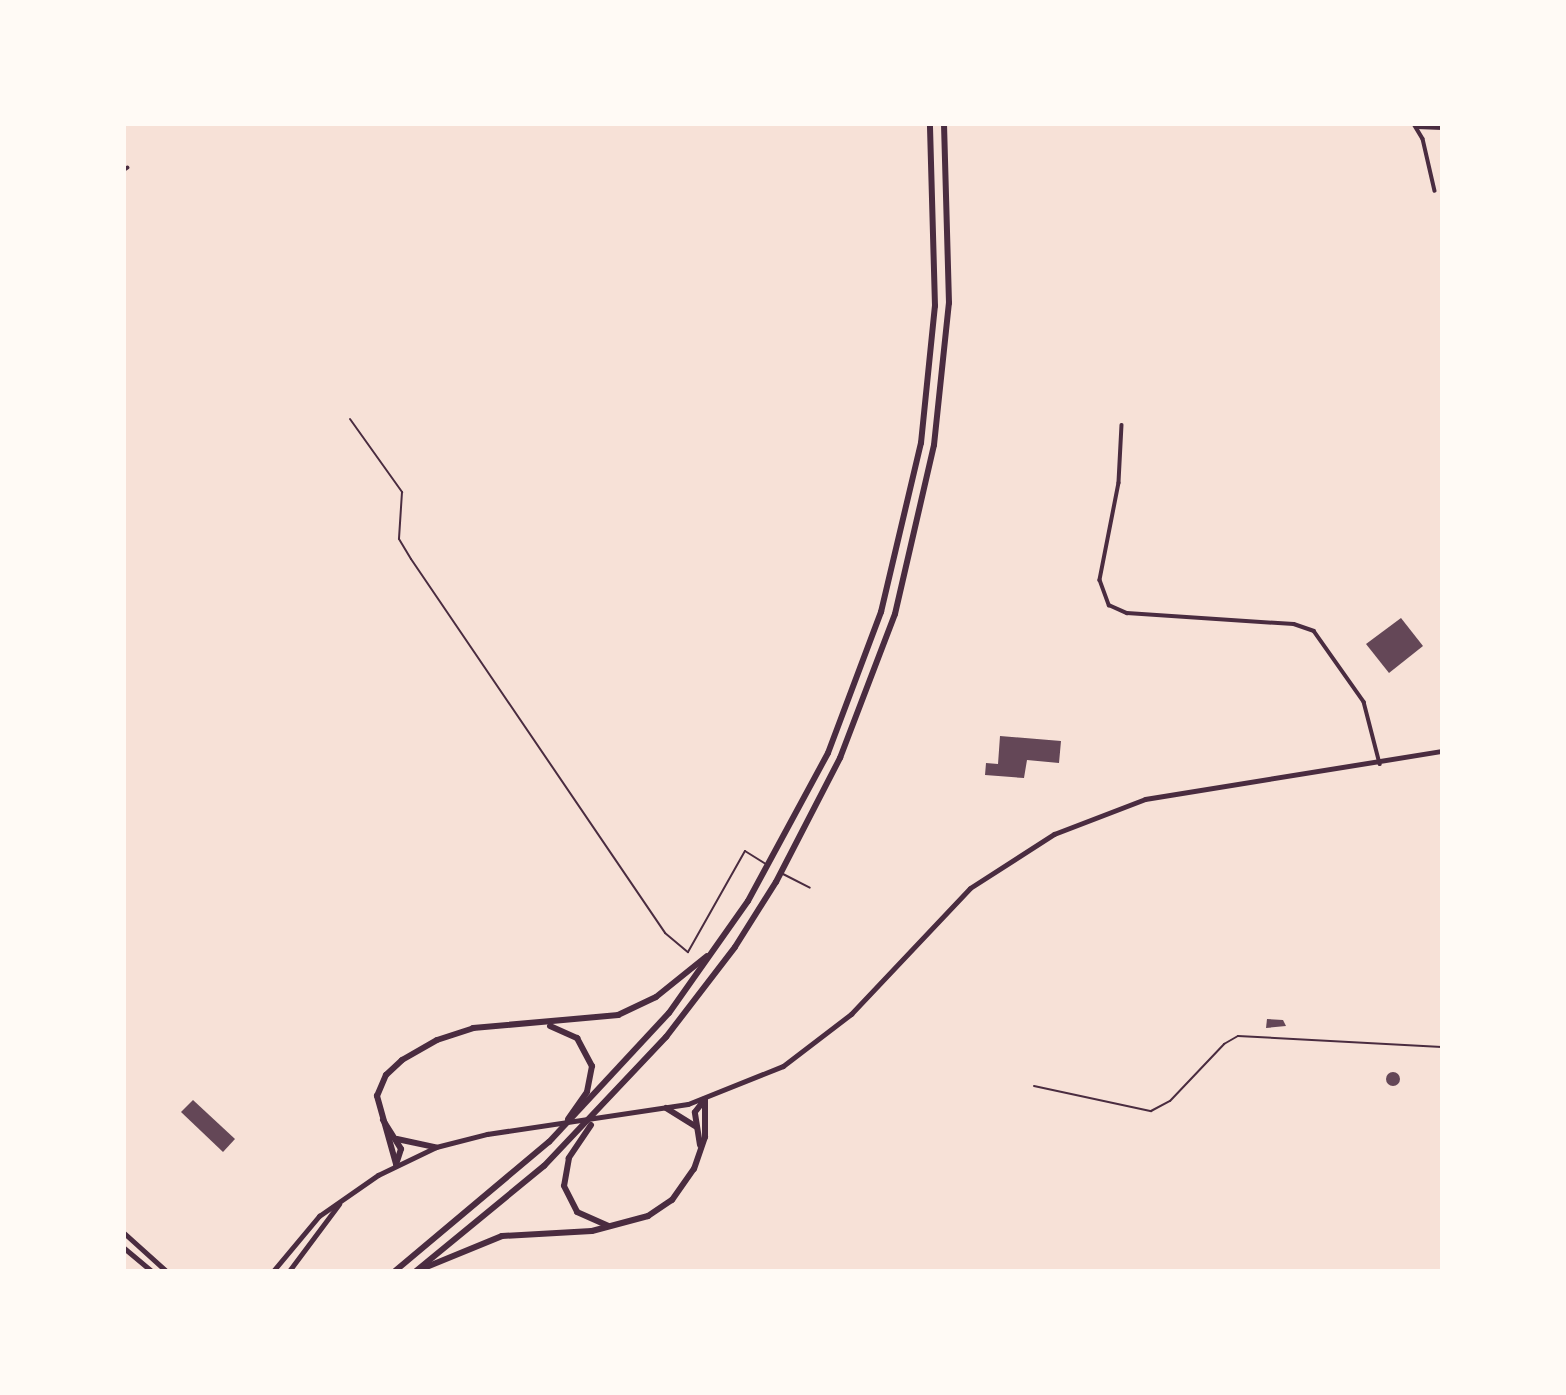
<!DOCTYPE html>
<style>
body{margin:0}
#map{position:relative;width:1566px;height:1395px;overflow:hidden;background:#f7e1d7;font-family:Roboto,sans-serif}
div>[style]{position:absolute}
.building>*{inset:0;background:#644757}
.round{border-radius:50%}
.service>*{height:2px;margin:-1px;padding:0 1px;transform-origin:1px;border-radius:1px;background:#4a2c40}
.minor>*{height:3.5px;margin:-1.75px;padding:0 1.75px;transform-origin:1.75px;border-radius:1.75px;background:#4a2c40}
.secondary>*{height:5px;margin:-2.5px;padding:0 2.5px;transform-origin:2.5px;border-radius:2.5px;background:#4a2c40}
.motorway>*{height:6px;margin:-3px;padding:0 3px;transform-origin:3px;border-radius:3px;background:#4a2c40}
span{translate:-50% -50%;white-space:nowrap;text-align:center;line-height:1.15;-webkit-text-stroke:5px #fffaf5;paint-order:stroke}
.frame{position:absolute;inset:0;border:126px solid #fffaf5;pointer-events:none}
</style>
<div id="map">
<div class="building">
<div style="clip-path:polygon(1401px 618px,1423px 646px,1389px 673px,1366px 644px)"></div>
<div style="clip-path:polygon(1000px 736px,1061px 741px,1059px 763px,1027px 760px,1024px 778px,985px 775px,986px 763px,998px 764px)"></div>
<div style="clip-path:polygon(1267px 1019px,1283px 1020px,1286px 1026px,1266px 1028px)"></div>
<div class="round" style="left:1386px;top:1072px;width:14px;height:14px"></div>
<div style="clip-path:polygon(193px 1100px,235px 1139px,223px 1152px,181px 1112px)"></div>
</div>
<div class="service">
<div style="left:350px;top:419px;width:90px;rotate:54.5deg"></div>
<div style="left:402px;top:492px;width:47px;rotate:93.7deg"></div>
<div style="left:399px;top:539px;width:23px;rotate:59deg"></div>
<div style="left:411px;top:559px;width:452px;rotate:55.8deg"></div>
<div style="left:665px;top:933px;width:30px;rotate:40deg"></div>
<div style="left:688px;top:952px;width:116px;rotate:-60.6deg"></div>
<div style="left:745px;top:851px;width:25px;rotate:32deg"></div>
<div style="left:783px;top:874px;width:30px;rotate:27deg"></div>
<div style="left:1034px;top:1086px;width:120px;rotate:12.1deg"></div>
<div style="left:1151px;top:1111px;width:21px;rotate:-28deg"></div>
<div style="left:1170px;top:1101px;width:79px;rotate:-46.5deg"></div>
<div style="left:1224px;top:1044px;width:16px;rotate:-30deg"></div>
<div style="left:1238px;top:1036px;width:204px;rotate:3.1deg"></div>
</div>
<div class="minor">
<div style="left:1414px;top:124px;width:17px;rotate:59deg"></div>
<div style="left:1423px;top:139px;width:53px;rotate:77deg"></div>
<div style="left:1417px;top:127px;width:25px;rotate:2deg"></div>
<div style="left:124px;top:170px;width:4px;rotate:-34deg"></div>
<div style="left:1122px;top:425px;width:58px;rotate:93deg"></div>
<div style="left:1119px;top:483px;width:99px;rotate:101.1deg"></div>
<div style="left:1100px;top:580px;width:27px;rotate:70deg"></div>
<div style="left:1109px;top:605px;width:20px;rotate:24deg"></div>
<div style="left:1127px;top:613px;width:167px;rotate:3.8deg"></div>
<div style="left:1294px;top:624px;width:21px;rotate:19deg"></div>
<div style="left:1314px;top:631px;width:87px;rotate:54.8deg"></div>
<div style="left:1364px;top:702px;width:64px;rotate:75.5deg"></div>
</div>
<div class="secondary">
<div style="left:124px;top:1233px;width:57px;rotate:42.1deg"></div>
<div style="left:124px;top:1248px;width:35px;rotate:40deg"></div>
<div style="left:273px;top:1271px;width:72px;rotate:-50.1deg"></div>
<div style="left:319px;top:1216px;width:72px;rotate:-34.8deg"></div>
<div style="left:378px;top:1175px;width:64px;rotate:-25.8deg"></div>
<div style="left:436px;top:1147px;width:53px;rotate:-14.3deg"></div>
<div style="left:487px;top:1134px;width:203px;rotate:-8.5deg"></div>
<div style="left:688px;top:1104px;width:102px;rotate:-21.8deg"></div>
<div style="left:783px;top:1066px;width:86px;rotate:-37.4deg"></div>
<div style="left:851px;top:1014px;width:173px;rotate:-46.6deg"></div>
<div style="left:970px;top:888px;width:100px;rotate:-32.7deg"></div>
<div style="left:1054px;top:834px;width:97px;rotate:-21deg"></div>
<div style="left:1145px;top:799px;width:301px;rotate:-9.2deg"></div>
<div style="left:289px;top:1271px;width:84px;rotate:-53.3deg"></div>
</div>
<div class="motorway">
<div style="left:550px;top:1026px;width:30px;rotate:24deg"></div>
<div style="left:577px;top:1038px;width:32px;rotate:62deg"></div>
<div style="left:592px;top:1066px;width:26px;rotate:101deg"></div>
<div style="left:587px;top:1092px;width:33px;rotate:125deg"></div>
<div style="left:666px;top:1108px;width:36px;rotate:32deg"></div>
<div style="left:383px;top:1120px;width:34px;rotate:58deg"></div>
<div style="left:401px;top:1149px;width:16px;rotate:108deg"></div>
<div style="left:591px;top:1125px;width:40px;rotate:124deg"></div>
<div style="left:569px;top:1158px;width:28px;rotate:100deg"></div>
<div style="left:564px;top:1186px;width:29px;rotate:63deg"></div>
<div style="left:577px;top:1212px;width:34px;rotate:24deg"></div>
<div style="left:397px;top:1139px;width:40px;rotate:12deg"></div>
<div style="left:700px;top:1145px;width:33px;rotate:-99deg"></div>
<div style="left:695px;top:1112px;width:16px;rotate:-52deg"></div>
<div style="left:396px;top:1164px;width:71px;rotate:-105.6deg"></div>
<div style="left:377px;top:1096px;width:23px;rotate:-67deg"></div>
<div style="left:386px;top:1075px;width:22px;rotate:-43deg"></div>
<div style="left:402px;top:1060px;width:40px;rotate:-29.7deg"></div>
<div style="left:437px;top:1040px;width:38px;rotate:-18deg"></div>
<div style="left:473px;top:1028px;width:146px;rotate:-5.1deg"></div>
<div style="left:618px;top:1015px;width:42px;rotate:-25.3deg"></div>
<div style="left:656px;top:997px;width:65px;rotate:-38.8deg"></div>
<div style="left:424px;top:1268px;width:84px;rotate:-22.3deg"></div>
<div style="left:502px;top:1236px;width:90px;rotate:-3.2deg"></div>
<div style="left:592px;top:1231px;width:58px;rotate:-15deg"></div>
<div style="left:648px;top:1216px;width:29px;rotate:-34deg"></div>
<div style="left:672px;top:1200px;width:38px;rotate:-55deg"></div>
<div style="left:694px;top:1169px;width:34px;rotate:-71deg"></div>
<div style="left:705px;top:1137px;width:38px;rotate:-90deg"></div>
<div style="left:395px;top:1271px;width:201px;rotate:-40deg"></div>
<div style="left:549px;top:1142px;width:176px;rotate:-47.1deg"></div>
<div style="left:669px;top:1013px;width:137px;rotate:-54.8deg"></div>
<div style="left:748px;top:901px;width:168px;rotate:-61.6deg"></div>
<div style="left:828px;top:753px;width:151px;rotate:-69.4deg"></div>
<div style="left:881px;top:612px;width:174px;rotate:-76.7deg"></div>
<div style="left:921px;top:443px;width:138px;rotate:-84.2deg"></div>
<div style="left:935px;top:306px;width:182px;rotate:-91.6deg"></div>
<div style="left:416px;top:1271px;width:166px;rotate:-39.4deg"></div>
<div style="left:544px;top:1166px;width:178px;rotate:-46.6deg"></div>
<div style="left:666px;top:1037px;width:113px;rotate:-52.5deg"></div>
<div style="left:735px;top:947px;width:77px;rotate:-57.8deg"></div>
<div style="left:776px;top:882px;width:140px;rotate:-62.7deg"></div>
<div style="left:840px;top:758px;width:154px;rotate:-69.1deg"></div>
<div style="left:895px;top:614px;width:173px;rotate:-77deg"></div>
<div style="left:934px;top:445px;width:143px;rotate:-84deg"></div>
<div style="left:949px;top:303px;width:179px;rotate:-91.6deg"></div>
</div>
<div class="frame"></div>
</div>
